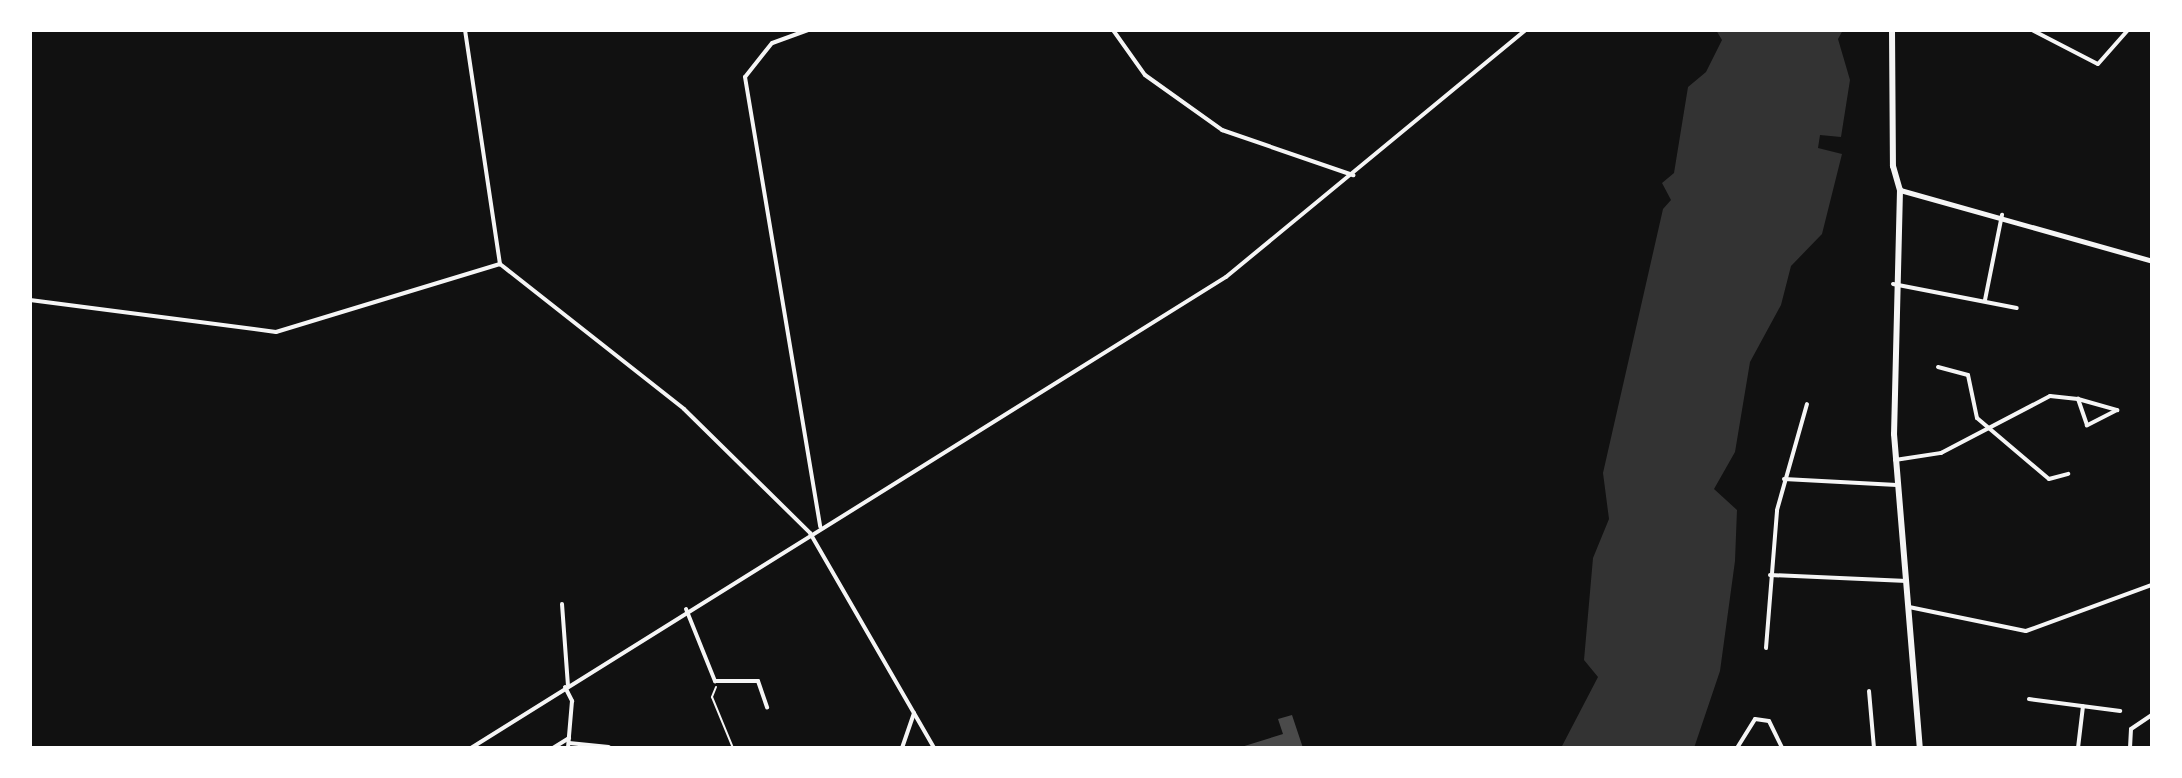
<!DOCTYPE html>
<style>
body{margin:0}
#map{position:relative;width:2182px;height:778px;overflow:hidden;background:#111;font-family:"Source Sans 3",sans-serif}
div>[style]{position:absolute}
.water>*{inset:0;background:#333}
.building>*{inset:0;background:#4a4a4a}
.path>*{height:2px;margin:-1px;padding:0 1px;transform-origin:1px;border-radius:1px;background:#f5f5f5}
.minor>*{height:4px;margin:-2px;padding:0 2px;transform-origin:2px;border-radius:2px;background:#f5f5f5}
.tertiary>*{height:5px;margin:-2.5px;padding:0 2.5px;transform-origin:2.5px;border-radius:2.5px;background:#f5f5f5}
.secondary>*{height:6px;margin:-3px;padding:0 3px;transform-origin:3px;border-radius:3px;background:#f5f5f5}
span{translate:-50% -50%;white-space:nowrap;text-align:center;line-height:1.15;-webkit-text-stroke:6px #fff;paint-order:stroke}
.frame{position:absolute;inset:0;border:32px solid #fff;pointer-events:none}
</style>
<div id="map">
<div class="water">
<div style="clip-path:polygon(1716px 30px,1843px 30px,1838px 39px,1850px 80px,1841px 137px,1820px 135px,1818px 148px,1842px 154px,1822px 234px,1791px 266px,1781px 305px,1750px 362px,1735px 452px,1714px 489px,1737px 510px,1735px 561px,1720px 671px,1694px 748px,1561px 748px,1598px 677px,1584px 660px,1593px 558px,1609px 519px,1603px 473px,1663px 209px,1671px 200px,1662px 183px,1674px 173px,1688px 87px,1706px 72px,1722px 40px)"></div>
</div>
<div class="building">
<div style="clip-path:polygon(1292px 715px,1303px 748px,1238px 748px,1283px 734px,1278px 719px)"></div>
</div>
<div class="path">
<div style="left:716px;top:687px;width:11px;rotate:112deg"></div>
<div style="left:712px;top:697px;width:55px;rotate:67.6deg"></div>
</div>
<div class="minor">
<div style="left:465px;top:30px;width:237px;rotate:81.5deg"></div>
<div style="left:808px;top:30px;width:38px;rotate:160deg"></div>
<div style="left:772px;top:43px;width:43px;rotate:128.5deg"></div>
<div style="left:745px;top:77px;width:456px;rotate:80.5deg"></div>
<div style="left:1113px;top:30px;width:55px;rotate:54.6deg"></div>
<div style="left:1145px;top:75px;width:95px;rotate:35.5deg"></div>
<div style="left:1222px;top:130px;width:139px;rotate:19deg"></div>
<div style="left:2032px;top:30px;width:74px;rotate:27.3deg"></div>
<div style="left:2098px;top:64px;width:45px;rotate:-48.6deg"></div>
<div style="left:500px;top:264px;width:234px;rotate:38.2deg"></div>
<div style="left:684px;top:409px;width:177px;rotate:44.5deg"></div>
<div style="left:810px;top:533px;width:248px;rotate:60deg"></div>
<div style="left:1893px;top:284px;width:126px;rotate:11deg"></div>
<div style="left:30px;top:300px;width:248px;rotate:7.4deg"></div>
<div style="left:276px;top:332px;width:234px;rotate:-16.9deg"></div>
<div style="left:1985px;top:300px;width:87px;rotate:-78.7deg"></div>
<div style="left:1938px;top:367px;width:31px;rotate:15deg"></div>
<div style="left:1968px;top:375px;width:44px;rotate:78.2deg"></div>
<div style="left:1977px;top:418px;width:94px;rotate:40.3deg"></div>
<div style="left:2049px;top:479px;width:20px;rotate:-15deg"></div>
<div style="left:1895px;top:460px;width:47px;rotate:-8.7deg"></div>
<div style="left:1941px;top:453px;width:123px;rotate:-27.6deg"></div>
<div style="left:2050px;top:396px;width:28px;rotate:6deg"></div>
<div style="left:2078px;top:399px;width:41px;rotate:15.8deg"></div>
<div style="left:2117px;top:410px;width:34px;rotate:153deg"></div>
<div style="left:2087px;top:425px;width:28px;rotate:-109deg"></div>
<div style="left:1784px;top:479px;width:113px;rotate:3deg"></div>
<div style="left:1770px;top:575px;width:137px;rotate:2.5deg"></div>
<div style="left:562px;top:604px;width:81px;rotate:85.8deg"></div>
<div style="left:1909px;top:607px;width:119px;rotate:11.6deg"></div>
<div style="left:2026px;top:631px;width:134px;rotate:-20.1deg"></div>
<div style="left:686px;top:609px;width:78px;rotate:68.1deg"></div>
<div style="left:715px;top:681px;width:43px"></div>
<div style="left:758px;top:681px;width:28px;rotate:71deg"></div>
<div style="left:1766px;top:648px;width:138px;rotate:-85.4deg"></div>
<div style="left:1777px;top:510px;width:110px;rotate:-74.2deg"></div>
<div style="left:565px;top:687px;width:16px;rotate:63deg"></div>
<div style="left:572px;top:701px;width:47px;rotate:94.9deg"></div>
<div style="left:1869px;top:691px;width:57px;rotate:85deg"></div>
<div style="left:2029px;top:699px;width:92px;rotate:7.5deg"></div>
<div style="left:569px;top:743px;width:40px;rotate:5.7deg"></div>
<div style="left:471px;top:748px;width:890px;rotate:-31.96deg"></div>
<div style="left:1226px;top:277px;width:389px;rotate:-39.5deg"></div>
<div style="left:553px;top:748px;width:19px;rotate:-32deg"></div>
<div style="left:902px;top:748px;width:37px;rotate:-71deg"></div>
<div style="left:1737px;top:748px;width:34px;rotate:-58deg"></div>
<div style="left:1755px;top:719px;width:14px;rotate:8deg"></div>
<div style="left:1769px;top:721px;width:30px;rotate:64deg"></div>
<div style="left:2078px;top:748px;width:42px;rotate:-83.2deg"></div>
<div style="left:2130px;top:748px;width:19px;rotate:-87deg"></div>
<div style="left:2131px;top:729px;width:25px;rotate:-34deg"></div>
</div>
<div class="tertiary">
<div style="left:1900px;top:190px;width:262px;rotate:15.7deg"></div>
</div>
<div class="secondary">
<div style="left:1892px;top:30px;width:136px;rotate:89.6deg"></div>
<div style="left:1893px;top:166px;width:25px;rotate:74deg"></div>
<div style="left:1900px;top:190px;width:244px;rotate:91.4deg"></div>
<div style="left:1894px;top:434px;width:315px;rotate:85.3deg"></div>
</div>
<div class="frame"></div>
</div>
